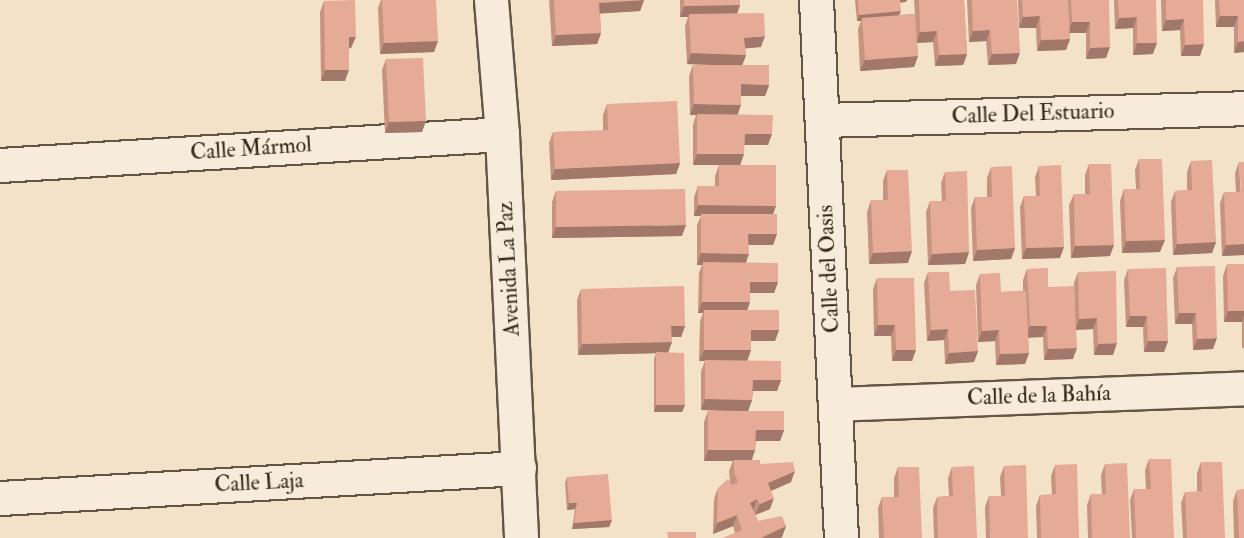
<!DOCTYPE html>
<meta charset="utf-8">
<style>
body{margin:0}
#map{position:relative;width:1244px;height:538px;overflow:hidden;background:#f3e1c8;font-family:"IM FELL Double Pica",serif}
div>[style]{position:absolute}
.roads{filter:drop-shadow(2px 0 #635644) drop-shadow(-2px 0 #635644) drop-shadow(0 2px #635644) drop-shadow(0 -2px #635644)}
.street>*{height:33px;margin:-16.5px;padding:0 16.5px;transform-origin:16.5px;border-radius:16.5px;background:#f7ecdb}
.wall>*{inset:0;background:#c69381}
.shaded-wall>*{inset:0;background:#a17869}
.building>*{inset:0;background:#e6ab96}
span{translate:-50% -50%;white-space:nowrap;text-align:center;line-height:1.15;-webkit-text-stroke:5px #f7ecdb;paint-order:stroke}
.street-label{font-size:22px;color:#332718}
</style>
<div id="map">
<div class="roads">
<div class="street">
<div style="left:491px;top:0;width:134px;rotate:85.3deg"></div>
<div style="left:502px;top:134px;width:404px;rotate:87.3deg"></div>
<div style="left:816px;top:0;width:539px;rotate:87.34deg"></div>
<div style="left:822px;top:120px;width:422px;rotate:-1.6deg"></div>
<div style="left:0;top:165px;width:503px;rotate:-3.53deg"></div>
<div style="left:835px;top:404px;width:409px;rotate:-2.2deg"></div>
<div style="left:0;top:498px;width:520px;rotate:-3.31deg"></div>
</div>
</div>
<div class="wall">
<div style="clip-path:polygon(381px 0,436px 0,434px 52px,380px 54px,378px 8px)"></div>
<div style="clip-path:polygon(549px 0,644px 0,640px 11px,600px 13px,601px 33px,597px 44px,552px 46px)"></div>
<div style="clip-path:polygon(680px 0,740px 0,740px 5px,737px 14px,761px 47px,745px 48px,746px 55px,742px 65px,769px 85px,765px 96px,741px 96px,738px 115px,768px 145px,744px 145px,744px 154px,740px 165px,773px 214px,777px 234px,773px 245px,748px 245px,746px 263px,778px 282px,774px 293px,750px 293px,747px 310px,779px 330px,775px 341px,751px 341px,751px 350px,747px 361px,781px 380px,777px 391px,753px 391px,752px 400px,748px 411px,784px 430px,780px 441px,756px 441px,755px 450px,752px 460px,791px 482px,771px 491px,770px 509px,755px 515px,758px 521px,786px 526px,782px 537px,780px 538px,723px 538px,735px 533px,733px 526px,713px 534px,714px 499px,718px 488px,730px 481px,729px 471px,733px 461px,704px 461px,704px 422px,708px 411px,725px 411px,701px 410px,701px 371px,705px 361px,699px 361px,700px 321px,703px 313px,698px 313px,699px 273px,702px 265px,697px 265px,697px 225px,701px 216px,694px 216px,694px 197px,698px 186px,715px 186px,715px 176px,719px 165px,693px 165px,693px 125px,696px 115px,690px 115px,689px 76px,693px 65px,715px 65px,687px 64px,685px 26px,688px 17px,680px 17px)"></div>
<div style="clip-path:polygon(855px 0,907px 0,906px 2px,900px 2px,899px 15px,915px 14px,914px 0,964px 0,967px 54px,963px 65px,935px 66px,933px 42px,917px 43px,918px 56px,914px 67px,860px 71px,858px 29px,861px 21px,857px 21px)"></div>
<div style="clip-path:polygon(967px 0,1017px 0,1016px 64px,988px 65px,986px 41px,969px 42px)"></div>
<div style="clip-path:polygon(1018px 0,1109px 0,1106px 58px,1086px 59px,1086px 33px,1070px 33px,1070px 39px,1066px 50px,1037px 51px,1036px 28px,1019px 28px)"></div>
<div style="clip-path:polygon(1114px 0,1156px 0,1153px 54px,1133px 55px,1133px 28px,1115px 29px)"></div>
<div style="clip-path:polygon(1161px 0,1203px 0,1200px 56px,1181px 56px,1180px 30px,1162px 31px)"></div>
<div style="clip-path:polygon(1215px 0,1244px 0,1244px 52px,1234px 53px,1234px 27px,1216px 27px)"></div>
<div style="clip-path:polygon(324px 1px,351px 48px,349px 48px,345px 81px,321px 81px,320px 12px)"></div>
<div style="clip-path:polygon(386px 59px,422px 132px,385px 133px,382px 70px)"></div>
<div style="clip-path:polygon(607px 104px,680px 163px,676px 174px,551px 180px,549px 143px,553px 132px,603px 131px,603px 115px)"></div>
<div style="clip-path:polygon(1139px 159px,1160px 252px,1122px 253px,1120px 201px,1124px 189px,1136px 189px,1135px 170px)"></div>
<div style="clip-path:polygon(1191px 161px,1216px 242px,1212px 253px,1173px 255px,1171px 202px,1175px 191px,1187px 190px,1187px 172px)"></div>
<div style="clip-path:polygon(1239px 162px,1244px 255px,1222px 256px,1220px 203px,1224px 192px,1236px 192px,1235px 173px)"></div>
<div style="clip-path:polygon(1089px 164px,1110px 256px,1071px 258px,1069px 205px,1074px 194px,1085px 194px,1085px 175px)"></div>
<div style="clip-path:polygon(1039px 166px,1060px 258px,1022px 259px,1020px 207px,1024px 196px,1036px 196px,1035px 177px)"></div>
<div style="clip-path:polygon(991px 167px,1015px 248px,1011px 259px,973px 261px,971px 208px,975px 197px,987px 197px,987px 178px)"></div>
<div style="clip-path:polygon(887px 170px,908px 263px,869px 264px,867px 212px,871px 200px,883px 200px,883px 181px)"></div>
<div style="clip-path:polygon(945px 172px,969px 252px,965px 264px,928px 265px,926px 212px,930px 201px,942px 201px,941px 183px)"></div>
<div style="clip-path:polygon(556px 191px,682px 236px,552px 238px,552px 202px)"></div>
<div style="clip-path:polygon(1227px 264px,1244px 264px,1244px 348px,1242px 348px,1242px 322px,1224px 322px,1223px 276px)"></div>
<div style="clip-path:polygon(1177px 267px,1213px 349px,1193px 350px,1192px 324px,1175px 324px,1173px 278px)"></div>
<div style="clip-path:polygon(1027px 269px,1048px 287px,1075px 317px,1074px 283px,1078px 272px,1113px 355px,1094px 355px,1093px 329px,1076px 330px,1073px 359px,1044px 360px,1043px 337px,1028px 337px,1029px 353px,1025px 364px,996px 365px,995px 341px,978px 342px,976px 285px,980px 274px,1001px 292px,1023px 291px,1023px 280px)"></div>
<div style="clip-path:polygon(1128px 269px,1168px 341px,1164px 352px,1144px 352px,1143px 327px,1126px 327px,1124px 280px)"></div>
<div style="clip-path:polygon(928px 272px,950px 291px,978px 351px,974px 362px,945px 364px,944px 340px,927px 341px,924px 283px)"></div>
<div style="clip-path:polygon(877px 278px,912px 361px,892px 361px,891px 336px,874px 336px,873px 289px)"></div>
<div style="clip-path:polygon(581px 289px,685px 326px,681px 337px,672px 337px,668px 352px,685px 405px,682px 412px,654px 412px,654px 359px,656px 353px,578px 355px,577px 300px)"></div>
<div style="clip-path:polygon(1149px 459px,1174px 538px,1132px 538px,1130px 500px,1134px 489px,1146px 489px,1145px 470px)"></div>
<div style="clip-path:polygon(1201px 462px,1225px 538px,1183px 538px,1181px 503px,1185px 492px,1197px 492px,1197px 473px)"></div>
<div style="clip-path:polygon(1105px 464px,1130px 538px,1088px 538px,1087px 505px,1091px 494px,1102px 494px,1101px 475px)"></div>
<div style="clip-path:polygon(1055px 465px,1079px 538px,1037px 538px,1036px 506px,1040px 495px,1052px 495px,1051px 476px)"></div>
<div style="clip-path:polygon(1004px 466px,1028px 538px,986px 538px,985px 507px,989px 496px,1001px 496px,1000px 477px)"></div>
<div style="clip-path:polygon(898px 467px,922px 538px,879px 538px,878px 508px,882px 497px,894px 497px,894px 478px)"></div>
<div style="clip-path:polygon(952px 467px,977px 538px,934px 538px,933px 508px,937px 497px,949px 496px,948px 478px)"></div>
<div style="clip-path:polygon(567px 477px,612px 520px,609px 527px,572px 529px,575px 509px,567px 510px,565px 483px)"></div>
<div style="clip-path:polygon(1237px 490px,1244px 538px,1234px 538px,1233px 501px)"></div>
</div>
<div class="shaded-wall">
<div style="clip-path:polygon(644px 0,640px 11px,595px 14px,599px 3px)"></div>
<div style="clip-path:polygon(898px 0,907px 0,906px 2px,897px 3px)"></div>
<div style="clip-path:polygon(740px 5px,736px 16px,689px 14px,688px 17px,680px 17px,684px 6px)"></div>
<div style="clip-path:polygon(901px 11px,898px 18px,862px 18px,861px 21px,857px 21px,859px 15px)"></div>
<div style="clip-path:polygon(1040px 16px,1036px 28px,1019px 28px,1023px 17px)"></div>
<div style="clip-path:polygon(1220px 16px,1238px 16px,1234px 27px,1216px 27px)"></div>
<div style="clip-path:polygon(1137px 17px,1133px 28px,1115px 29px,1119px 18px)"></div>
<div style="clip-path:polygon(1184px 19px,1180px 30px,1162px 31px,1166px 20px)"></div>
<div style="clip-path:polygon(1072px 22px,1090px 22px,1086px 33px,1068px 33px)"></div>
<div style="clip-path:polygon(990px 30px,986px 41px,969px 42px,973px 31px)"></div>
<div style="clip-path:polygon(937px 31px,933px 42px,916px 43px,920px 32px)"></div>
<div style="clip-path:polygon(601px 33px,597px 44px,552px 46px,556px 35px)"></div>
<div style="clip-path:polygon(765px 36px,761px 47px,740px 49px,744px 38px)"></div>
<div style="clip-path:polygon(349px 37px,356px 37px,351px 48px,345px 49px)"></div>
<div style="clip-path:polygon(1070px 39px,1066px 50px,1037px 51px,1041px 40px)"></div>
<div style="clip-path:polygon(438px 41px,434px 52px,380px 54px,384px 43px)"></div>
<div style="clip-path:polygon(1244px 41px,1244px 52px,1234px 53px,1238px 42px)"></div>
<div style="clip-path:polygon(1137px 43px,1157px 43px,1153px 54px,1133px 55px)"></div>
<div style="clip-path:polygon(1204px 44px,1200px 56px,1181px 56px,1185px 45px)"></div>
<div style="clip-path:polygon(1110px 47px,1106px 58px,1086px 59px,1090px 48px)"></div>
<div style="clip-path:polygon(691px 53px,746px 55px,742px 66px,687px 64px)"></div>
<div style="clip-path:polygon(1020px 53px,1016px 64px,988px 65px,992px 54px)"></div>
<div style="clip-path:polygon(967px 54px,963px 65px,935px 66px,939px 55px)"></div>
<div style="clip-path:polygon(918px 56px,914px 67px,860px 71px,865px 60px)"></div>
<div style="clip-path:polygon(325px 70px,349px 70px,345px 81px,321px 81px)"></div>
<div style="clip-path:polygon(741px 84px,769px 85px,765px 96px,737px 96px)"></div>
<div style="clip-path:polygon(694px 104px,741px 105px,737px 116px,690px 115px)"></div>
<div style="clip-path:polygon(426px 121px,422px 132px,385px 133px,389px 122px)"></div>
<div style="clip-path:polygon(745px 134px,772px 134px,768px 145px,740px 145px)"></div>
<div style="clip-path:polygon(697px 154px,744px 154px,740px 165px,693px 165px)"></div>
<div style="clip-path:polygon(680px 163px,676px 174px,551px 180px,555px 169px)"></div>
<div style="clip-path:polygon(698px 205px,776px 206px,772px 217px,694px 216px)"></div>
<div style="clip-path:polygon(686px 225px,682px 236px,552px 238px,556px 227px)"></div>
<div style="clip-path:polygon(748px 234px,777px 234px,773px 245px,744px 245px)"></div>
<div style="clip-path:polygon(1165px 240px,1160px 252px,1122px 253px,1126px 241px)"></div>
<div style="clip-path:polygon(1216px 242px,1212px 253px,1173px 255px,1177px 244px)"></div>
<div style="clip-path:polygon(1244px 244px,1244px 255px,1222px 256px,1226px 245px)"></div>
<div style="clip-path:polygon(1114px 245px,1110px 256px,1071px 258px,1075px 246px)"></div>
<div style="clip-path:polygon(1064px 247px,1060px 258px,1022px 259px,1026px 248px)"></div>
<div style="clip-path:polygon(1015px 248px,1011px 259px,973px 261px,977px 250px)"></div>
<div style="clip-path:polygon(912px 251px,908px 263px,869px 264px,873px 253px)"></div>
<div style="clip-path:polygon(969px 252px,965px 264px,928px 265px,932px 254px)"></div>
<div style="clip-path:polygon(701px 253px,749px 254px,745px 265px,703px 262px,702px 265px,697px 265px)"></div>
<div style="clip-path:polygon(750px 282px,778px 282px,774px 293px,746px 293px)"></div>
<div style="clip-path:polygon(702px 302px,750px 302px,746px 314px,704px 310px,703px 313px,698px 313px)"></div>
<div style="clip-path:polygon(1228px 311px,1244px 311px,1244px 315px,1242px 322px,1224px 322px)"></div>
<div style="clip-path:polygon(1179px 313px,1196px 313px,1192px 324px,1175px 324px)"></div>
<div style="clip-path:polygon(1130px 316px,1147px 316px,1143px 327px,1126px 327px)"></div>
<div style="clip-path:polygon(1097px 318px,1093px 329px,1075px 330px,1079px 319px)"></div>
<div style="clip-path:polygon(878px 325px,895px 325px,891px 336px,874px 336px)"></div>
<div style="clip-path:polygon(671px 326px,685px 326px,681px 337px,667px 337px)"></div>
<div style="clip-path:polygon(1030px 326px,1047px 326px,1043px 337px,1026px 338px)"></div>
<div style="clip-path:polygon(948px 329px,944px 340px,927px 341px,931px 330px)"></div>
<div style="clip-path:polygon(751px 330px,779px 330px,775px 341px,747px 341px)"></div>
<div style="clip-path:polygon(999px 330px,995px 341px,978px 342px,982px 331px)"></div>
<div style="clip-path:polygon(1217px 338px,1213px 349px,1193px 350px,1197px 339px)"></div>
<div style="clip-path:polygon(1148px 341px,1168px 341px,1164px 352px,1144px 352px)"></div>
<div style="clip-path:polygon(672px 342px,668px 353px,578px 355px,582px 344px)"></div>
<div style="clip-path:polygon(1117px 343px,1113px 355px,1094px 355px,1098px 344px)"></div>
<div style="clip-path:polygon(1077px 348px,1073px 359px,1044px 360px,1048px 349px)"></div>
<div style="clip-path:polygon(704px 350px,751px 350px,747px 361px,699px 361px)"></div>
<div style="clip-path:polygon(896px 350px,916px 350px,912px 361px,892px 361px)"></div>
<div style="clip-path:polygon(978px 351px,974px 362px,945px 364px,949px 353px)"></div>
<div style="clip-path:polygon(1029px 353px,1025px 364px,996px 365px,1000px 354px)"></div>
<div style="clip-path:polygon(753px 380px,781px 380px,777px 391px,749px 391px)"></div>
<div style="clip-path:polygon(705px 399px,752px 400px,748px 411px,701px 410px)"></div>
<div style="clip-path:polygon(656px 405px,685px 405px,682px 412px,654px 412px)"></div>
<div style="clip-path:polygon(756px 430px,784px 430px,780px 441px,752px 441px)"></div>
<div style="clip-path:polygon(708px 450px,755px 450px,751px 461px,704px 461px)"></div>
<div style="clip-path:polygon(795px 471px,791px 482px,764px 494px,768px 483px)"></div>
<div style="clip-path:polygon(774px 498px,770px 509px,755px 515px,760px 504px)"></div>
<div style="clip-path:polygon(757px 499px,753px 511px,750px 503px)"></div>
<div style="clip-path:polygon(569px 503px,577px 503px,575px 509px,567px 510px)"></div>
<div style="clip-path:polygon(737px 515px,733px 526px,713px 534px,717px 523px)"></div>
<div style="clip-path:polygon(612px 520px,609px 527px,572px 529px,574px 523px)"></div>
<div style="clip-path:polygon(786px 526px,782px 537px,780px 538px,762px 538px)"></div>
</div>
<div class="building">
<div style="clip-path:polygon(355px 0,356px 37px,349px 37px,349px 70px,325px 70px,324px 1px)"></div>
<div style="clip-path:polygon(382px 0,436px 0,438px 41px,384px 43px)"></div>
<div style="clip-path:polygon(554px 0,644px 0,599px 3px,601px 33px,556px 35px)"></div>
<div style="clip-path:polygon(684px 0,740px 0,740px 5px,684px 6px)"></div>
<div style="clip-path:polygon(858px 0,900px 0,901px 11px,859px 15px)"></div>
<div style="clip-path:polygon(919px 0,964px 0,967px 54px,939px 55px,937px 31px,920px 32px)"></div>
<div style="clip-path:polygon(972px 0,1017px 0,1020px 53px,992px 54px,990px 30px,973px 31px)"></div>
<div style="clip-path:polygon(1022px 0,1068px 0,1070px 39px,1041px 40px,1040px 16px,1023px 17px)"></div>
<div style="clip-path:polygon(1071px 0,1109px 0,1110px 47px,1090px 48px,1090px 22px,1072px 22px)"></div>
<div style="clip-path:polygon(1118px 0,1156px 0,1157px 43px,1137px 43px,1137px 17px,1119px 18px)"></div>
<div style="clip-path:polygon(1166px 0,1203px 0,1204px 44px,1185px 45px,1184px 19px,1166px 20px)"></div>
<div style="clip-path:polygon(1219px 0,1244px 0,1244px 41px,1238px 42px,1238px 16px,1220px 16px)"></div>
<div style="clip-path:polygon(764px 13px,765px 36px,744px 38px,746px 55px,691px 53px,689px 14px)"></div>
<div style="clip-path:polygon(915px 14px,918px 56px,865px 60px,862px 18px)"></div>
<div style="clip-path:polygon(423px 58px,426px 121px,389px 122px,386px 59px)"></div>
<div style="clip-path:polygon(693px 65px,769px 65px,769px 85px,741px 84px,741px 105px,694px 104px)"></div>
<div style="clip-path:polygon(677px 101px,680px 163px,555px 169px,553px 132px,608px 130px,607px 104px)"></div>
<div style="clip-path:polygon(697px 114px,773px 115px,772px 134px,745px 134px,744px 154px,697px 154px)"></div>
<div style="clip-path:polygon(1139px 159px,1162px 159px,1165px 240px,1126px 241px,1124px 189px,1140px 189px)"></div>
<div style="clip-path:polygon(1212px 160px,1216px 242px,1177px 244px,1175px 191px,1192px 190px,1191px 161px)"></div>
<div style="clip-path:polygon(1239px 162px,1244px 162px,1244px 244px,1226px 245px,1224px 192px,1241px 192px)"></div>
<div style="clip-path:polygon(1089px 164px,1111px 164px,1114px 245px,1075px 246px,1074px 194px,1090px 194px)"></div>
<div style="clip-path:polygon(719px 165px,776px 165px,776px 206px,698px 205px,698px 186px,719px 186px)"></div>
<div style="clip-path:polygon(1061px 165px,1064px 247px,1026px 248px,1024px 196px,1040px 196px,1039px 166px)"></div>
<div style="clip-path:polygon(1012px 166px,1015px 248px,977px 250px,975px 197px,992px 197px,991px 167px)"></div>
<div style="clip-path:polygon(887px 170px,908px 170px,912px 251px,873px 253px,871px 200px,888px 200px)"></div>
<div style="clip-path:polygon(967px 171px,969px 252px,932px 254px,930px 201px,946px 201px,945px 172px)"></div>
<div style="clip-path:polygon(685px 189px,686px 225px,556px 227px,556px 191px)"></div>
<div style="clip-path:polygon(701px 214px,777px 214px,777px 234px,748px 234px,749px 254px,701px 253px)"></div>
<div style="clip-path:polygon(703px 262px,778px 263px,778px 282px,750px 282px,750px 302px,702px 302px)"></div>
<div style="clip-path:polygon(1227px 264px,1244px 264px,1244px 311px,1228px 311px)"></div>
<div style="clip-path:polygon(1215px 266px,1217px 338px,1197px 339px,1196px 313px,1179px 313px,1177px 267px)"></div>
<div style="clip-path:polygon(1048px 268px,1048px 287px,1074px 286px,1077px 348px,1048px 349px,1047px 326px,1030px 326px,1027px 269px)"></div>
<div style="clip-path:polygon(1166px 268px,1168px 341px,1148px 341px,1147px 316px,1130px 316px,1128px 269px)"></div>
<div style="clip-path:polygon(1116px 271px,1117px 343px,1098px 344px,1097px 318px,1079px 319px,1078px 272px)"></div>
<div style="clip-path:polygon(928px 272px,949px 272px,950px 291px,975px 290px,978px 351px,949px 353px,948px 329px,931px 330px)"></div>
<div style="clip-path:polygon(1000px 273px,1001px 292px,1026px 291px,1029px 353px,1000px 354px,999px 330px,982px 331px,980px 274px)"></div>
<div style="clip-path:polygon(877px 278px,914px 278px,916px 350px,896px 350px,895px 325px,878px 325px)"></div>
<div style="clip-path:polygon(684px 286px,685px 326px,671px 326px,672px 342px,582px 344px,581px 289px)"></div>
<div style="clip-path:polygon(704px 310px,779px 310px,779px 330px,751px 330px,751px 350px,704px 350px)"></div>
<div style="clip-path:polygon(656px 352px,684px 353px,685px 405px,656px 405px)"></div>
<div style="clip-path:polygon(705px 360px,781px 361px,781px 380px,753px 380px,752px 400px,705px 399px)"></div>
<div style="clip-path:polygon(708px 411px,784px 411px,784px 430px,756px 430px,755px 450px,708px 450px)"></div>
<div style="clip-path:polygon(1149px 459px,1171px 459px,1174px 538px,1136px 538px,1134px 489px,1151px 489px)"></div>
<div style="clip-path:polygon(734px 460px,760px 460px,760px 464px,793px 462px,795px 471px,768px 483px,774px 498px,760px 504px,757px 499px,750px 503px,758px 521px,782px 516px,786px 526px,762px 537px,762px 538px,723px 538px,742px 530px,737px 515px,717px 523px,718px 488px,728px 479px,732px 485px,738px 482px,734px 473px)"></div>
<div style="clip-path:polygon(1201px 462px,1222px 462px,1225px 538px,1187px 538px,1185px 492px,1202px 491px)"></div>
<div style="clip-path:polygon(1127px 463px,1130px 538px,1092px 538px,1091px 494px,1106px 494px,1105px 464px)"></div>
<div style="clip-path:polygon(1077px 464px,1079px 538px,1041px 538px,1040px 495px,1056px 494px,1055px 465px)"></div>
<div style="clip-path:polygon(1026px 465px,1028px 538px,990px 538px,989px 496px,1005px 496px,1004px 466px)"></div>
<div style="clip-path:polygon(974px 466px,977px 538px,938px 538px,937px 497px,953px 496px,952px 467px)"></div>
<div style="clip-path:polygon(898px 467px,919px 467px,922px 538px,884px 538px,882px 497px,899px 497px)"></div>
<div style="clip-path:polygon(608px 474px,612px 520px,574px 523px,577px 503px,569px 503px,567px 477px)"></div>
<div style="clip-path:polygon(1244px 489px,1244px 538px,1239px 538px,1237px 490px)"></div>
<div style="clip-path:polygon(667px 532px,696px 532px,696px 538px,668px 538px)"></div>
</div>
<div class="street-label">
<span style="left:1033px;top:114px;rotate:-2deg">Calle Del Estuario</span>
<span style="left:251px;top:149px;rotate:-4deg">Calle Mármol</span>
<span style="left:509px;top:269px;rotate:-93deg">Avenida La Paz</span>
<span style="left:829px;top:269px;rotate:-93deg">Calle del Oasis</span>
<span style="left:1039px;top:396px;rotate:-2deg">Calle de la Bahía</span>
<span style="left:259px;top:483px;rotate:-3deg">Calle Laja</span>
</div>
</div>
